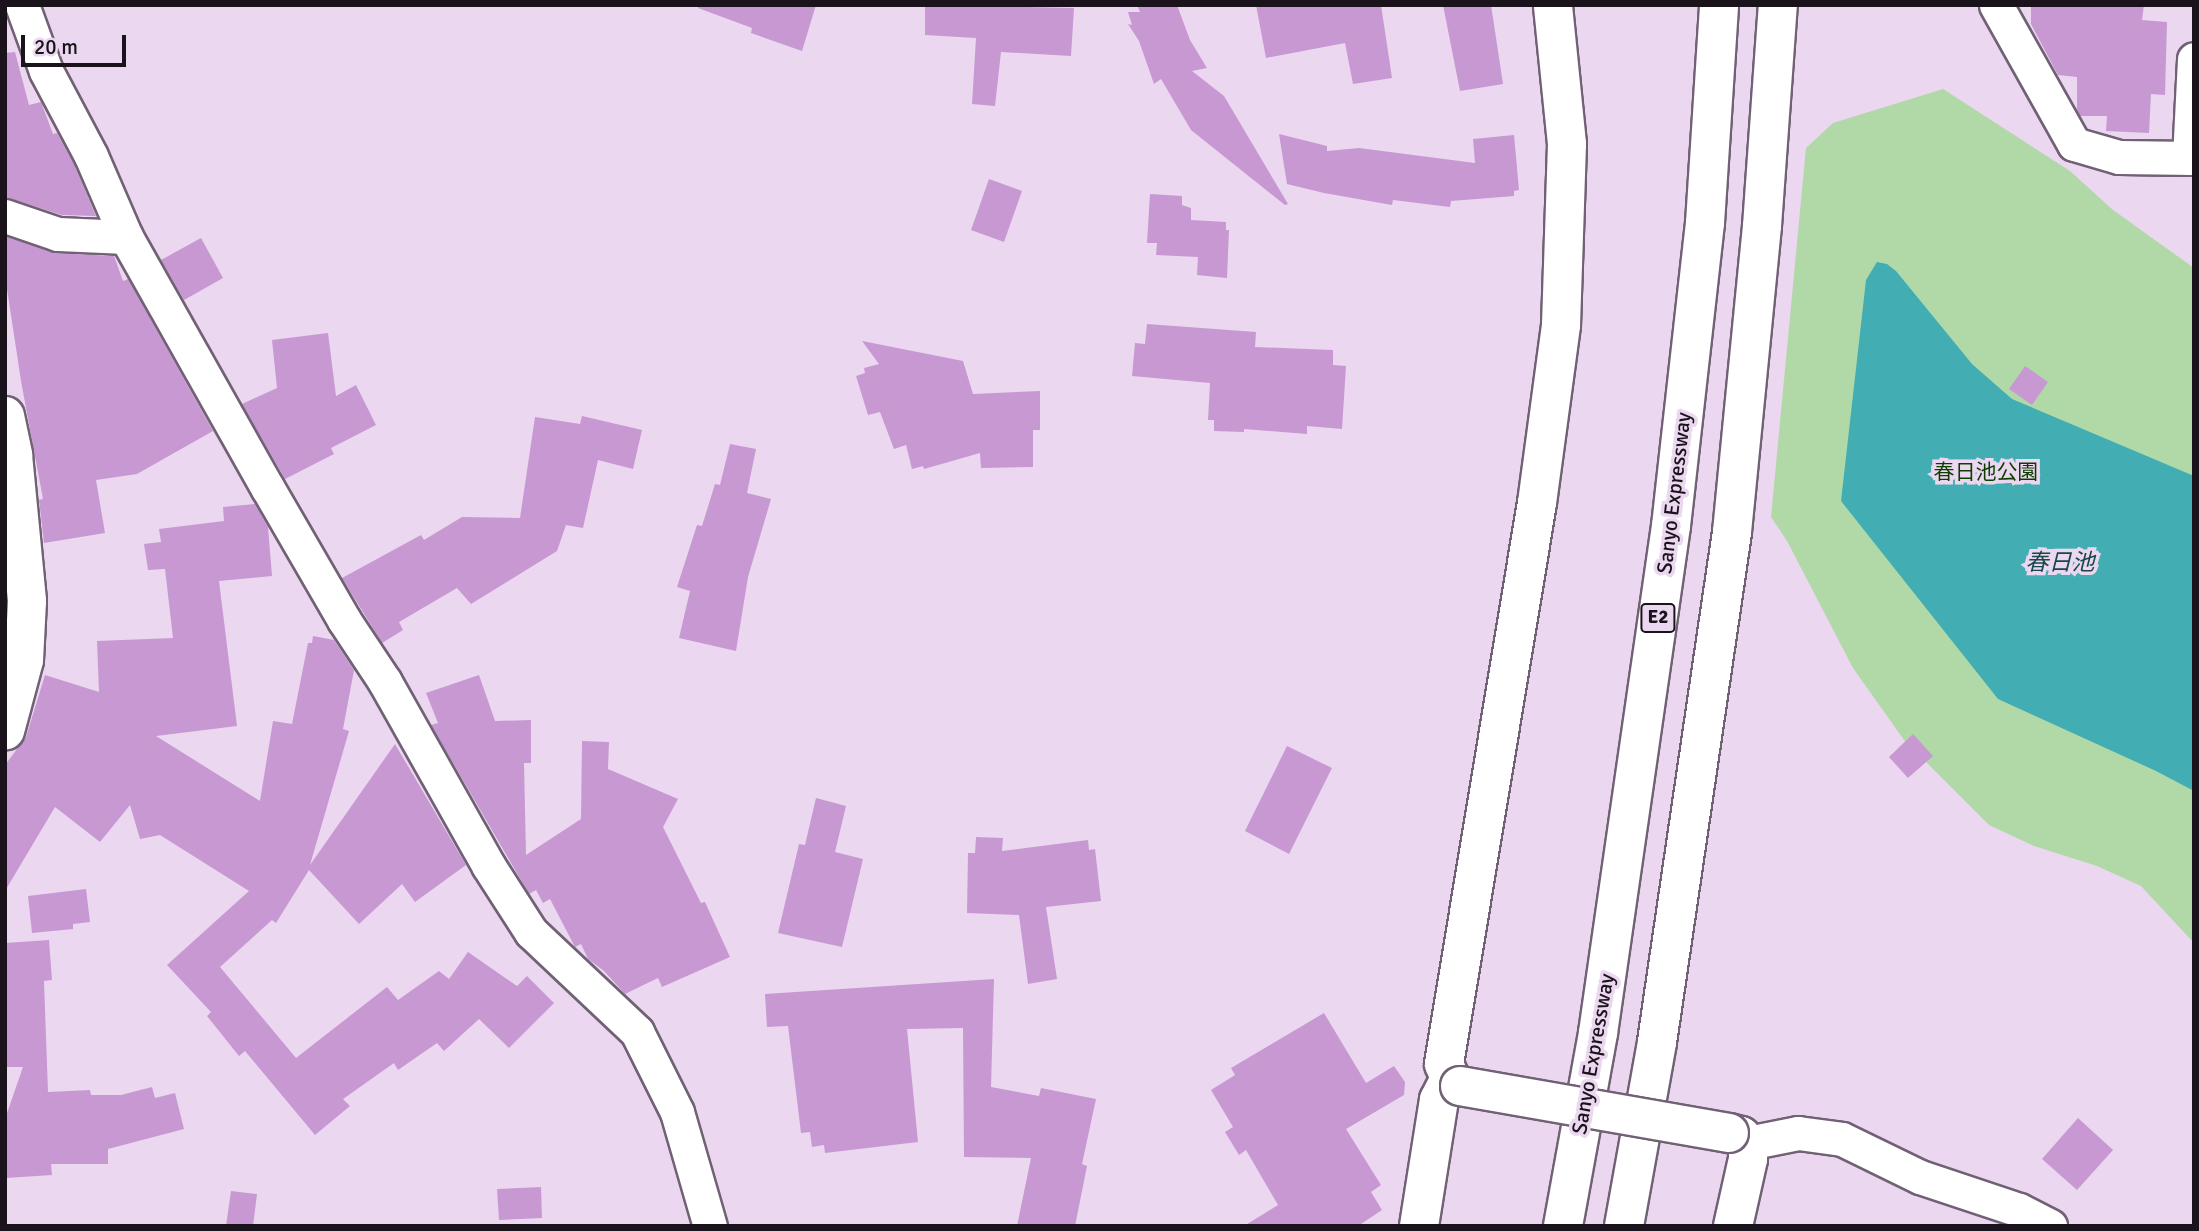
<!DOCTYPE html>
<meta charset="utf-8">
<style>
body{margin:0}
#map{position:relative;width:2199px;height:1231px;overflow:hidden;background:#ebd7ef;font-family:Signika,"Noto Sans JP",sans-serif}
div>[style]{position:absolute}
.green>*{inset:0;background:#b1d8a7}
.water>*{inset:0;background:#42aeb4}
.building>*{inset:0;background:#c898d3}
.roads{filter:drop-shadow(2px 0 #716175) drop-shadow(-2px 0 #716175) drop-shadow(0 2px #716175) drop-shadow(0 -2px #716175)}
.minor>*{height:33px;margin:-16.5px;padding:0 16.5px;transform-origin:16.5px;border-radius:16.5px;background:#fff}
.tertiary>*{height:38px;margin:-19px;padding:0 19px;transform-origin:19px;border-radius:19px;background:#fff}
.secondary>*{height:38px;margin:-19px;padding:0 19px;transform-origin:19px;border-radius:19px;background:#fff}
.motorway>*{height:38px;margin:-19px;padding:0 19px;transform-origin:19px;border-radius:19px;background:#fff}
.bridges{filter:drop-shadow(2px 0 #716175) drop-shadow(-2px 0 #716175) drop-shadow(0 2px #716175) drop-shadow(0 -2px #716175)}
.tertiary-bridge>*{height:38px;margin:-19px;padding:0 19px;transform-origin:19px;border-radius:19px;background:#fff}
span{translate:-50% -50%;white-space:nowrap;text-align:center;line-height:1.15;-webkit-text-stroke:7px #ebd7ef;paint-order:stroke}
.shield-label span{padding:2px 5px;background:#ebd7ef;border:2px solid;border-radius:5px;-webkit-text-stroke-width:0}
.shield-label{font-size:19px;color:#1a131b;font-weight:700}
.park-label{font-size:21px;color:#0f3d00}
.street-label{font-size:21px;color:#1a131b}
.water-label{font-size:23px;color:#17474a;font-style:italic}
.frame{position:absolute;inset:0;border:7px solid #1a131b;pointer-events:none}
.scale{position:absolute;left:21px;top:35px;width:105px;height:32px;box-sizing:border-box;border:4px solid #1a131b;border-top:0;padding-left:9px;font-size:21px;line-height:24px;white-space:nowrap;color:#1a131b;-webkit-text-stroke:5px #ebd7ef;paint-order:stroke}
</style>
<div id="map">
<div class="green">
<div style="clip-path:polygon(1943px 89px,2070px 171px,2113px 210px,2194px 268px,2194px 943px,2141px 886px,2097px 866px,2034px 846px,1989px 825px,1904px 740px,1853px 668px,1787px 541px,1771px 517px,1806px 148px,1833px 123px)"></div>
</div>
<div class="water">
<div style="clip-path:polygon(1877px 262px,1887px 264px,1896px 271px,1972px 364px,2012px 399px,2194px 476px,2194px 791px,2156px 771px,1998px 699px,1841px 501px,1866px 280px)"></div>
</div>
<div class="building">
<div style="clip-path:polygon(699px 5px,816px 5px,802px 51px,751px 33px,752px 28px,698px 8px)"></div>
<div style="clip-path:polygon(925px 5px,1074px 8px,1071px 56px,1001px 52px,995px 106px,972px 104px,976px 38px,925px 35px)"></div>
<div style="clip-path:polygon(1137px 5px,1177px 5px,1190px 40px,1207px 68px,1192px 71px,1224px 96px,1288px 204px,1285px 205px,1191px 130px,1161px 79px,1154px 84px,1139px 41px,1128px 24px,1132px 25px,1128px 12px,1140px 12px)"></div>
<div style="clip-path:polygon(1256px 5px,1381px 5px,1392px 78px,1353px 84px,1345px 43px,1266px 58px)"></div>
<div style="clip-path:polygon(1443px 5px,1491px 5px,1503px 84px,1460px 91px)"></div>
<div style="clip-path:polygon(2031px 5px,2144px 5px,2142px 20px,2167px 22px,2165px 95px,2151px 94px,2149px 133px,2106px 131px,2107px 116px,2080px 116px,2077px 110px,2077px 77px,2058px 75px,2031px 24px)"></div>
<div style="clip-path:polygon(15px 52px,29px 105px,41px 102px,53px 134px,57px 133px,74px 164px,96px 216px,62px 215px,5px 197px,5px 53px)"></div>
<div style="clip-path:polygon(1279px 134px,1327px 146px,1327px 151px,1359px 148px,1475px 163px,1473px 139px,1514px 135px,1519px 190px,1514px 191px,1514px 196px,1451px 201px,1450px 207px,1393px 200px,1392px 205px,1324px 193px,1287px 184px)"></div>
<div style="clip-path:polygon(989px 179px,1022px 191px,1004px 242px,971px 230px)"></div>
<div style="clip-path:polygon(1150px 194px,1182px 196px,1182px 205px,1191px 208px,1191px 220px,1226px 222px,1226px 230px,1229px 230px,1227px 278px,1197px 275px,1198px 257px,1156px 255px,1157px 243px,1147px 243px)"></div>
<div style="clip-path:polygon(5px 236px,57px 253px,114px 256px,123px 281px,128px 279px,213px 431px,137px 474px,96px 480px,105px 533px,44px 543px,39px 500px,43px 499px,21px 381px,5px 276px)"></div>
<div style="clip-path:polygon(201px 238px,223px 278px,184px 300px,161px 260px)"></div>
<div style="clip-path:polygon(1147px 324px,1256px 332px,1255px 347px,1333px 350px,1333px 365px,1346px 366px,1342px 429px,1307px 426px,1307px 434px,1244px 429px,1244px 432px,1214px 431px,1214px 420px,1208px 420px,1210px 383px,1132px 376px,1135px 343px,1145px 344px)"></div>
<div style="clip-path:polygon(328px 333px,336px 396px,356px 385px,376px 425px,331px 448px,334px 454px,285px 479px,242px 404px,277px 388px,272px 340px)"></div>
<div style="clip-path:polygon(862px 341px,963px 361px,973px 394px,1040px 391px,1040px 430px,1033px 430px,1033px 467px,981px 468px,980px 453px,924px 469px,923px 466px,912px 469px,906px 445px,894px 449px,880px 412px,868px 415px,856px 376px,865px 373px,864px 368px,879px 364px)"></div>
<div style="clip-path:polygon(2025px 366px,2048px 382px,2032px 405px,2009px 389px)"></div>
<div style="clip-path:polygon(582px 416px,642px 430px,633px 469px,598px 460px,583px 528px,566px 525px,557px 551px,471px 604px,457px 588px,399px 622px,403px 630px,382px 643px,342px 578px,421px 535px,424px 540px,462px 517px,520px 518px,535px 417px,580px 424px)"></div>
<div style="clip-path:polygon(730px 444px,756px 449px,747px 493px,771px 499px,748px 577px,736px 651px,679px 638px,690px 591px,677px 587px,697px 525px,702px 526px,715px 484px,720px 485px)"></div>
<div style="clip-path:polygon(255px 504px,268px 527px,272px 576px,219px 581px,237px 726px,156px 736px,260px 801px,273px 721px,292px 724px,308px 643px,312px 643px,313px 636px,334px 640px,354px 670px,343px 729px,349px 731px,310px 865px,395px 744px,466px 865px,415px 902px,402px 884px,359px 924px,309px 870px,276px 923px,272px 920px,220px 967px,296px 1058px,387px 987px,398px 1000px,439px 971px,449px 979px,468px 952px,517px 986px,527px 976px,554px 1003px,509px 1048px,479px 1019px,444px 1051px,437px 1043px,398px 1070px,394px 1063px,343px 1099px,350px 1106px,315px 1135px,245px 1051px,239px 1056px,207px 1016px,211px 1012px,167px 965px,249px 891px,160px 835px,140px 839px,130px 805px,100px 842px,55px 807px,5px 891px,5px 765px,26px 737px,45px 675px,99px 692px,97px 641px,173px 638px,165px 569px,148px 570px,144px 544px,161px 542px,159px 529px,224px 521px,223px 507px)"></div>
<div style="clip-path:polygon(479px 675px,495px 721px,531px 720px,531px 763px,524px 763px,526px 855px,581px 819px,582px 741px,609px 742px,608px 769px,678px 799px,663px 827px,701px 903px,705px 902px,730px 957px,662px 987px,658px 978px,625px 994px,604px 971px,588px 959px,581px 944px,575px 947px,550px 899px,543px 903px,536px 890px,529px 894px,431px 725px,438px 723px,426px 693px)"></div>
<div style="clip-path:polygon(1913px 734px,1933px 756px,1908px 778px,1889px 757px)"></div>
<div style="clip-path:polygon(1287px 746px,1332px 768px,1289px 854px,1245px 831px)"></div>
<div style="clip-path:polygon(816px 798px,846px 806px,835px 852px,863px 859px,842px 947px,778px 933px,799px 844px,805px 845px)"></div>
<div style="clip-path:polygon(976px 837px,1003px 838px,1002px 851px,1088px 840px,1089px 850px,1095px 849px,1101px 901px,1046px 907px,1057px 979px,1028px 984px,1019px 915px,967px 913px,968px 853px,975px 853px)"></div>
<div style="clip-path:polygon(86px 889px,90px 922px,73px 924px,73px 929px,32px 933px,28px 896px)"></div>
<div style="clip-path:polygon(49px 940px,52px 980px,44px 981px,48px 1092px,90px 1090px,91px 1095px,121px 1095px,152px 1087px,155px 1098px,175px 1093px,184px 1129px,108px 1149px,108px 1164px,51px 1164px,52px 1175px,6px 1178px,5px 1119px,23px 1067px,5px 1067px,5px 943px)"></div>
<div style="clip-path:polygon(994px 979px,991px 1087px,1039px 1096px,1041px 1088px,1096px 1099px,1082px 1164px,1087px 1166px,1075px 1226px,1017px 1226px,1031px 1158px,964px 1157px,963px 1028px,907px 1029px,918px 1142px,825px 1153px,824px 1145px,812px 1147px,810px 1132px,801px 1133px,788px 1026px,767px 1027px,765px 994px)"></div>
<div style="clip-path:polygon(1324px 1013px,1366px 1083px,1394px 1066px,1405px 1082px,1404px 1095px,1346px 1129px,1381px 1185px,1371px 1192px,1382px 1210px,1358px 1226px,1244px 1226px,1278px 1205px,1246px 1150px,1239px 1155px,1225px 1132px,1233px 1127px,1211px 1090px,1235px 1075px,1231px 1068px)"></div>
<div style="clip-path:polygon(2078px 1118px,2113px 1150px,2077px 1190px,2042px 1159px)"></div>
<div style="clip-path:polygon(541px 1187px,542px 1218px,499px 1220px,497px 1189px)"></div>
<div style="clip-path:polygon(231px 1191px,257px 1194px,253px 1226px,226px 1226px)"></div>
</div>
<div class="roads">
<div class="minor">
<div style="left:22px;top:5px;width:70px;rotate:70deg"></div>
<div style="left:46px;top:71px;width:96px;rotate:62.1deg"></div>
<div style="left:91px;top:156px;width:88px;rotate:66.6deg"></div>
<div style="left:126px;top:237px;width:287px;rotate:60.6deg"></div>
<div style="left:267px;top:487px;width:154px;rotate:59.9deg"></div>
<div style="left:344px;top:620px;width:74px;rotate:56.5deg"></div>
<div style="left:385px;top:682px;width:210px;rotate:60.6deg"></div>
<div style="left:488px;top:865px;width:80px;rotate:57.3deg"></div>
<div style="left:531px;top:932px;width:146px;rotate:43.3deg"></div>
<div style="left:637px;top:1032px;width:89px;rotate:63.4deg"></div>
<div style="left:677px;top:1112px;width:119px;rotate:73.9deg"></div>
<div style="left:1996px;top:5px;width:159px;rotate:60.7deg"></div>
<div style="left:2074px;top:144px;width:47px;rotate:16.1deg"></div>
<div style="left:2119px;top:157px;width:75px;rotate:0.8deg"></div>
<div style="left:2189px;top:158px;width:99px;rotate:-87.1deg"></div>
<div style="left:5px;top:216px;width:56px;rotate:18.8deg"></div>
<div style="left:58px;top:234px;width:68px;rotate:2.5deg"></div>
<div style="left:1748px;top:1143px;width:51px;rotate:-11.3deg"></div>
<div style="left:1798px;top:1133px;width:44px;rotate:7.8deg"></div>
<div style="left:1842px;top:1139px;width:87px;rotate:26deg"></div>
<div style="left:1920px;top:1177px;width:104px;rotate:18.4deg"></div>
<div style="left:2019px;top:1210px;width:35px;rotate:27deg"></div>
</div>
<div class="tertiary">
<div style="left:1729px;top:1133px;width:12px;rotate:14deg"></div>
<div style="left:1741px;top:1136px;width:10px;rotate:45deg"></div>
<div style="left:1748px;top:1143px;width:16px;rotate:90deg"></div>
<div style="left:1748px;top:1159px;width:69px;rotate:102.6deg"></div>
<div style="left:1419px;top:1226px;width:128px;rotate:-81deg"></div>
<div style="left:1439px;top:1100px;width:25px;rotate:-63deg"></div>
<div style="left:1450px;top:1078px;width:15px;rotate:-113deg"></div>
<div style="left:1444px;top:1064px;width:569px;rotate:-80.59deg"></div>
<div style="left:1537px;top:503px;width:180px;rotate:-82.3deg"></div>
<div style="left:1561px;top:325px;width:181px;rotate:-88.1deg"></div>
<div style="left:1567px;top:144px;width:140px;rotate:-95.8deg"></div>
</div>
<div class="secondary">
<div style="left:5px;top:416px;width:40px;rotate:78deg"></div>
<div style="left:13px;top:455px;width:147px;rotate:84.5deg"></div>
<div style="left:27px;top:601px;width:59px;rotate:92.9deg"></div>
<div style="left:24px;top:660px;width:73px;rotate:105deg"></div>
</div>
<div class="motorway">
<div style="left:1563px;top:1226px;width:196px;rotate:-79.7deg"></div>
<div style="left:1598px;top:1033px;width:512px;rotate:-81.81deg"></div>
<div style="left:1671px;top:526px;width:305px;rotate:-83.6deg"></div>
<div style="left:1705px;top:223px;width:218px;rotate:-86.3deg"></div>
<div style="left:1624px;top:1226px;width:187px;rotate:-79.8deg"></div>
<div style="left:1657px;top:1042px;width:515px;rotate:-81.63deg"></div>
<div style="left:1732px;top:532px;width:307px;rotate:-84.4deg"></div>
<div style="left:1762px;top:226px;width:222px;rotate:-85.9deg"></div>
</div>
</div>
<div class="bridges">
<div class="tertiary-bridge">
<div style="left:1460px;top:1086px;width:273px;rotate:9.9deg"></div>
</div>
</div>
<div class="shield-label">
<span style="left:1658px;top:618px">E2</span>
</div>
<div class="park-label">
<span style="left:1986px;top:472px">春日池公園</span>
</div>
<div class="street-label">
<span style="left:1674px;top:493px;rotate:-83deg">Sanyo Expressway</span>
<span style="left:1593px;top:1054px;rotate:-80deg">Sanyo Expressway</span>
</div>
<div class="water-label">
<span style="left:2060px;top:563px">春日池</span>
</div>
<div class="frame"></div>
<div class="scale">20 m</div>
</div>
